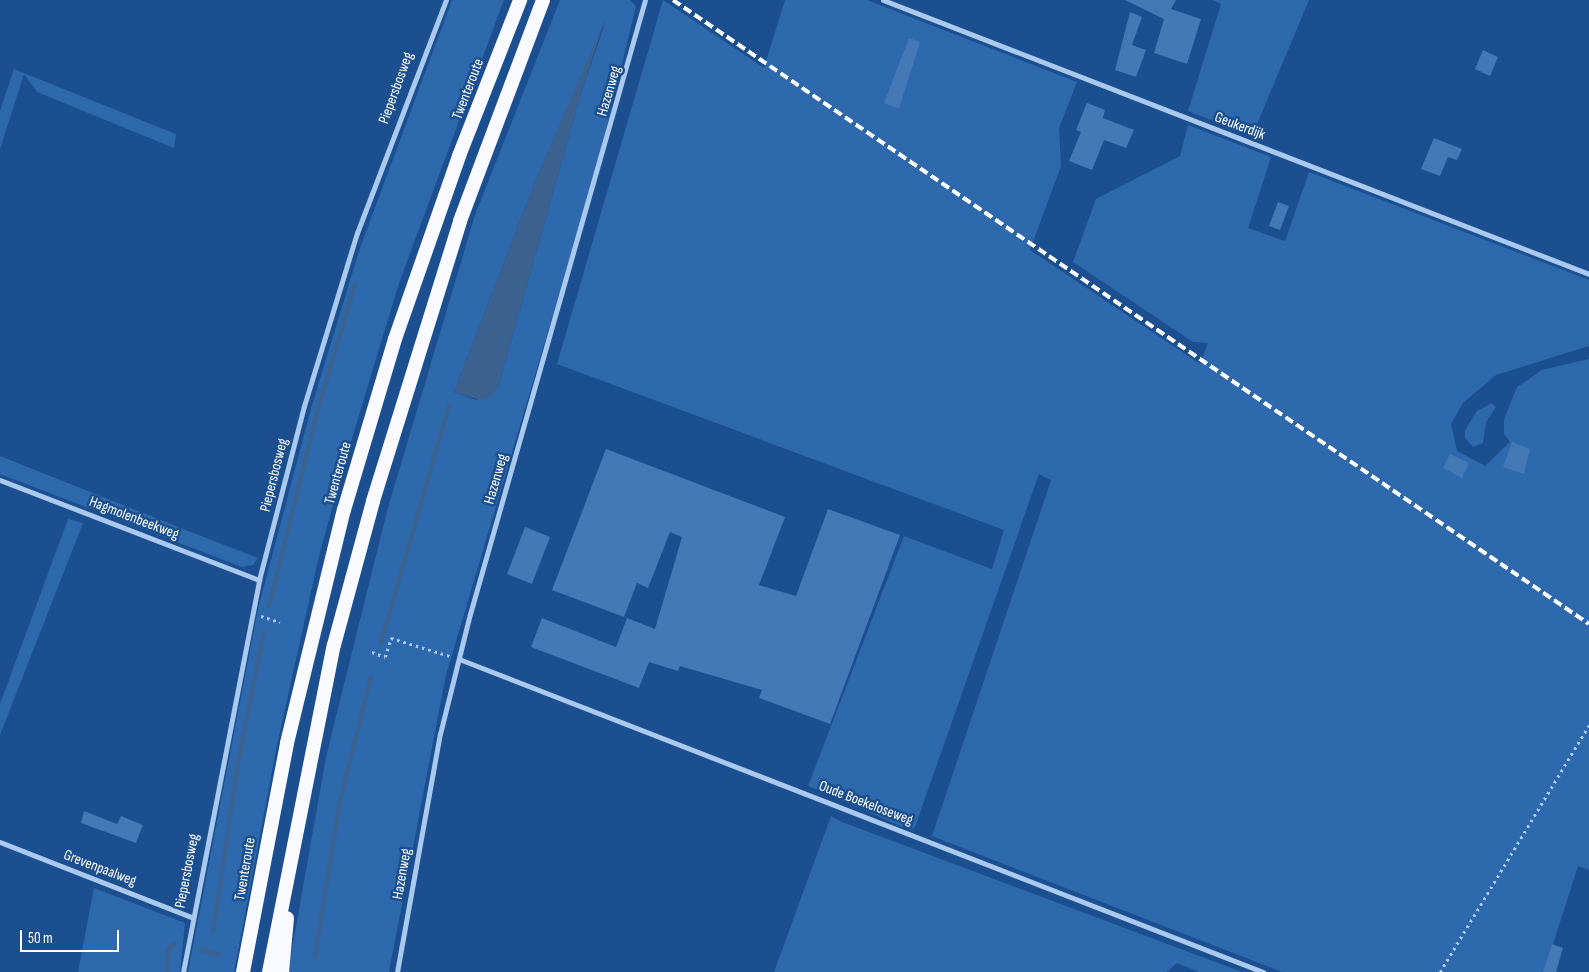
<!DOCTYPE html>
<style>
body{margin:0}
#map{position:relative;width:1589px;height:972px;overflow:hidden;background:#1b4f8f;font-family:"Sofia Sans Condensed",sans-serif}
div>[style]{position:absolute}
.green>*{inset:0;background:#2e69ad}
.water>*{inset:0;background:#3c6290}
.stream>*{height:4px;margin:-2px;padding:0 2px;transform-origin:2px;border-radius:2px;background:#3c6290}
.building>*{inset:0;background:#4478b7}
.path>*{height:2.5px;margin-top:-1.25px;transform-origin:0;background:repeating-linear-gradient(90deg,#a9c9ee 0 2.5px,transparent 0 6.5px)}
.minor>*{height:5px;margin:-2.5px;padding:0 2.5px;transform-origin:2.5px;border-radius:2.5px;background:#a9c9ee}
.trunk>*{height:14px;margin:-7px;padding:0 7px;transform-origin:7px;border-radius:7px;background:#f8faff}
.rail>*{height:4px;margin-top:-2px;transform-origin:0;background:repeating-linear-gradient(90deg,#fff 0 9px,transparent 0 13px)}
span{translate:-50% -50%;white-space:nowrap;text-align:center;line-height:1.15;-webkit-text-stroke:5px #1b4f8f;paint-order:stroke}
.street-label{font-size:15px;color:#fff}
.scale{position:absolute;left:20px;top:930px;width:99px;height:22px;box-sizing:border-box;border:2px solid #fff;border-top:0;padding-left:6px;font-size:15px;line-height:18px;white-space:nowrap;color:#fff;-webkit-text-stroke:4px #1b4f8f;paint-order:stroke}
</style>
<div id="map">
<div class="green">
<div style="clip-path:polygon(452px 0,504px 0,399px 283px,346px 458px,319px 556px,277px 745px,234px 972px,188px 972px,258px 609px,312px 405px,360px 248px)"></div>
<div style="clip-path:polygon(evenodd,560px 0,630px 0,636px 6px,597px 166px,446px 675px,389px 972px,288px 972px,326px 757px,387px 511px,475px 215px,560px 0,606px 20px,581px 93px,498px 388px,476px 400px,454px 392px,538px 175px,606px 20px)"></div>
<div style="clip-path:polygon(663px 0,764px 68px,785px 0,867px 0,1077px 82px,1059px 128px,1061px 166px,1030px 250px,1200px 364px,1208px 343px,1193px 342px,1073px 262px,1096px 199px,1180px 156px,1188px 125px,1271px 157px,1248px 228px,1285px 241px,1309px 172px,1589px 280px,1589px 346px,1496px 375px,1463px 403px,1451px 424px,1457px 451px,1485px 466px,1510px 442px,1504px 434px,1504px 419px,1517px 387px,1542px 370px,1589px 359px,1589px 870px,1578px 866px,1544px 972px,1282px 972px,932px 836px,1051px 480px,1039px 474px,915px 827px,911px 830px,901px 826px,808px 786px,904px 536px,992px 569px,1004px 530px,557px 364px)"></div>
<div style="clip-path:polygon(1213px 0,1309px 0,1252px 136px,1188px 111px,1221px 4px)"></div>
<div style="clip-path:polygon(14px 69px,176px 134px,174px 148px,37px 92px,24px 74px,0 149px,0 111px)"></div>
<div style="clip-path:polygon(1492px 403px,1496px 407px,1486px 422px,1483px 443px,1473px 447px,1465px 438px,1465px 430px,1477px 411px)"></div>
<div style="clip-path:polygon(0 456px,191px 532px,258px 558px,253px 565px,242px 567px,0 474px)"></div>
<div style="clip-path:polygon(68px 519px,83px 523px,0 735px,0 704px)"></div>
<div style="clip-path:polygon(831px 816px,842px 822px,1242px 972px,1199px 972px,1177px 963px,1166px 972px,774px 972px)"></div>
<div style="clip-path:polygon(94px 888px,185px 923px,180px 972px,78px 972px)"></div>
</div>
<div class="water">
<div style="clip-path:polygon(605px 19px,581px 93px,498px 388px,490px 397px,480px 400px,454px 392px,538px 175px)"></div>
</div>
<div class="stream">
<div style="left:269px;top:607px;width:200px;rotate:-76.1deg"></div>
<div style="left:317px;top:413px;width:134px;rotate:-73.5deg"></div>
<div style="left:381px;top:643px;width:247px;rotate:-74deg"></div>
<div style="left:213px;top:932px;width:171px;rotate:-81.6deg"></div>
<div style="left:238px;top:763px;width:134px;rotate:-78.8deg"></div>
<div style="left:200px;top:950px;width:20px;rotate:15deg"></div>
<div style="left:315px;top:957px;width:158px;rotate:-80.9deg"></div>
<div style="left:340px;top:801px;width:127px;rotate:-75.9deg"></div>
<div style="left:167px;top:972px;width:23px;rotate:-88deg"></div>
<div style="left:168px;top:949px;width:8px;rotate:-40deg"></div>
</div>
<div class="building">
<div style="clip-path:polygon(1125px 0,1176px 0,1171px 9px,1201px 19px,1187px 64px,1154px 53px,1164px 19px)"></div>
<div style="clip-path:polygon(1130px 12px,1142px 17px,1132px 45px,1146px 50px,1136px 77px,1115px 70px)"></div>
<div style="clip-path:polygon(909px 38px,920px 42px,899px 109px,884px 103px)"></div>
<div style="clip-path:polygon(1483px 50px,1498px 57px,1490px 76px,1475px 69px)"></div>
<div style="clip-path:polygon(1087px 103px,1105px 110px,1103px 118px,1134px 130px,1126px 148px,1104px 140px,1092px 170px,1069px 161px,1081px 132px,1076px 130px)"></div>
<div style="clip-path:polygon(1434px 138px,1462px 149px,1457px 160px,1448px 157px,1440px 176px,1421px 169px)"></div>
<div style="clip-path:polygon(1278px 202px,1289px 206px,1280px 230px,1269px 226px)"></div>
<div style="clip-path:polygon(1512px 442px,1530px 449px,1524px 474px,1503px 467px)"></div>
<div style="clip-path:polygon(606px 449px,785px 517px,759px 585px,796px 596px,828px 509px,900px 535px,830px 724px,759px 698px,762px 690px,680px 666px,678px 671px,649px 662px,639px 688px,531px 647px,542px 618px,616px 647px,627px 618px,655px 629px,682px 537px,670px 532px,648px 588px,637px 583px,624px 617px,552px 590px)"></div>
<div style="clip-path:polygon(1450px 454px,1469px 463px,1462px 478px,1443px 468px)"></div>
<div style="clip-path:polygon(525px 527px,550px 537px,532px 584px,507px 574px)"></div>
<div style="clip-path:polygon(84px 811px,117px 824px,121px 816px,143px 825px,136px 843px,81px 823px)"></div>
<div style="clip-path:polygon(1552px 944px,1563px 948px,1556px 972px,1543px 972px)"></div>
</div>
<div class="path">
<div style="left:261px;top:616px;width:20px;rotate:18deg"></div>
<div style="left:372px;top:652px;width:14px;rotate:21deg"></div>
<div style="left:385px;top:657px;width:20px;rotate:-72deg"></div>
<div style="left:391px;top:638px;width:62px;rotate:17deg"></div>
<div style="left:1440px;top:972px;width:288px;rotate:-58.9deg"></div>
</div>
<div class="minor">
<div style="left:883px;top:0;width:757px;rotate:21.21deg"></div>
<div style="left:0;top:480px;width:278px;rotate:21.1deg"></div>
<div style="left:459px;top:659px;width:863px;rotate:21.27deg"></div>
<div style="left:0;top:842px;width:205px;rotate:21.4deg"></div>
<div style="left:183px;top:972px;width:399px;rotate:-79deg"></div>
<div style="left:259px;top:580px;width:180px;rotate:-75.5deg"></div>
<div style="left:304px;top:406px;width:181px;rotate:-73deg"></div>
<div style="left:357px;top:233px;width:249px;rotate:-69.1deg"></div>
<div style="left:397px;top:972px;width:242px;rotate:-79.8deg"></div>
<div style="left:440px;top:734px;width:124px;rotate:-76deg"></div>
<div style="left:470px;top:614px;width:638px;rotate:-74.09deg"></div>
</div>
<div class="trunk">
<div style="left:243px;top:972px;width:233px;rotate:-79.1deg"></div>
<div style="left:287px;top:743px;width:240px;rotate:-76.3deg"></div>
<div style="left:344px;top:510px;width:178px;rotate:-73.4deg"></div>
<div style="left:395px;top:339px;width:194px;rotate:-70.7deg"></div>
<div style="left:459px;top:156px;width:168px;rotate:-68.6deg"></div>
<div style="left:269px;top:972px;width:333px;rotate:-78.8deg"></div>
<div style="left:334px;top:645px;width:149px;rotate:-74.8deg"></div>
<div style="left:373px;top:501px;width:293px;rotate:-72.7deg"></div>
<div style="left:460px;top:221px;width:236px;rotate:-69.4deg"></div>
<div style="left:282px;top:972px;width:54px;rotate:-84.7deg"></div>
</div>
<div class="rail">
<div style="left:673px;top:0;width:1108px;rotate:34.26deg"></div>
</div>
<div class="street-label">
<span style="left:396px;top:88px;rotate:-70deg">Piepersbosweg</span>
<span style="left:468px;top:89px;rotate:-69deg">Twenteroute</span>
<span style="left:609px;top:91px;rotate:-74deg">Hazenweg</span>
<span style="left:1240px;top:126px;rotate:21deg">Geukerdijk</span>
<span style="left:338px;top:473px;rotate:-74deg">Twenteroute</span>
<span style="left:274px;top:475px;rotate:-76deg">Piepersbosweg</span>
<span style="left:496px;top:479px;rotate:-74deg">Hazenweg</span>
<span style="left:134px;top:518px;rotate:21deg">Hagmolenbeekweg</span>
<span style="left:866px;top:803px;rotate:21deg">Oude Boekeloseweg</span>
<span style="left:100px;top:868px;rotate:21deg">Grevenpaalweg</span>
<span style="left:245px;top:869px;rotate:-80deg">Twenteroute</span>
<span style="left:187px;top:871px;rotate:-79deg">Piepersbosweg</span>
<span style="left:402px;top:874px;rotate:-80deg">Hazenweg</span>
</div>
<div class="scale">50 m</div>
</div>
